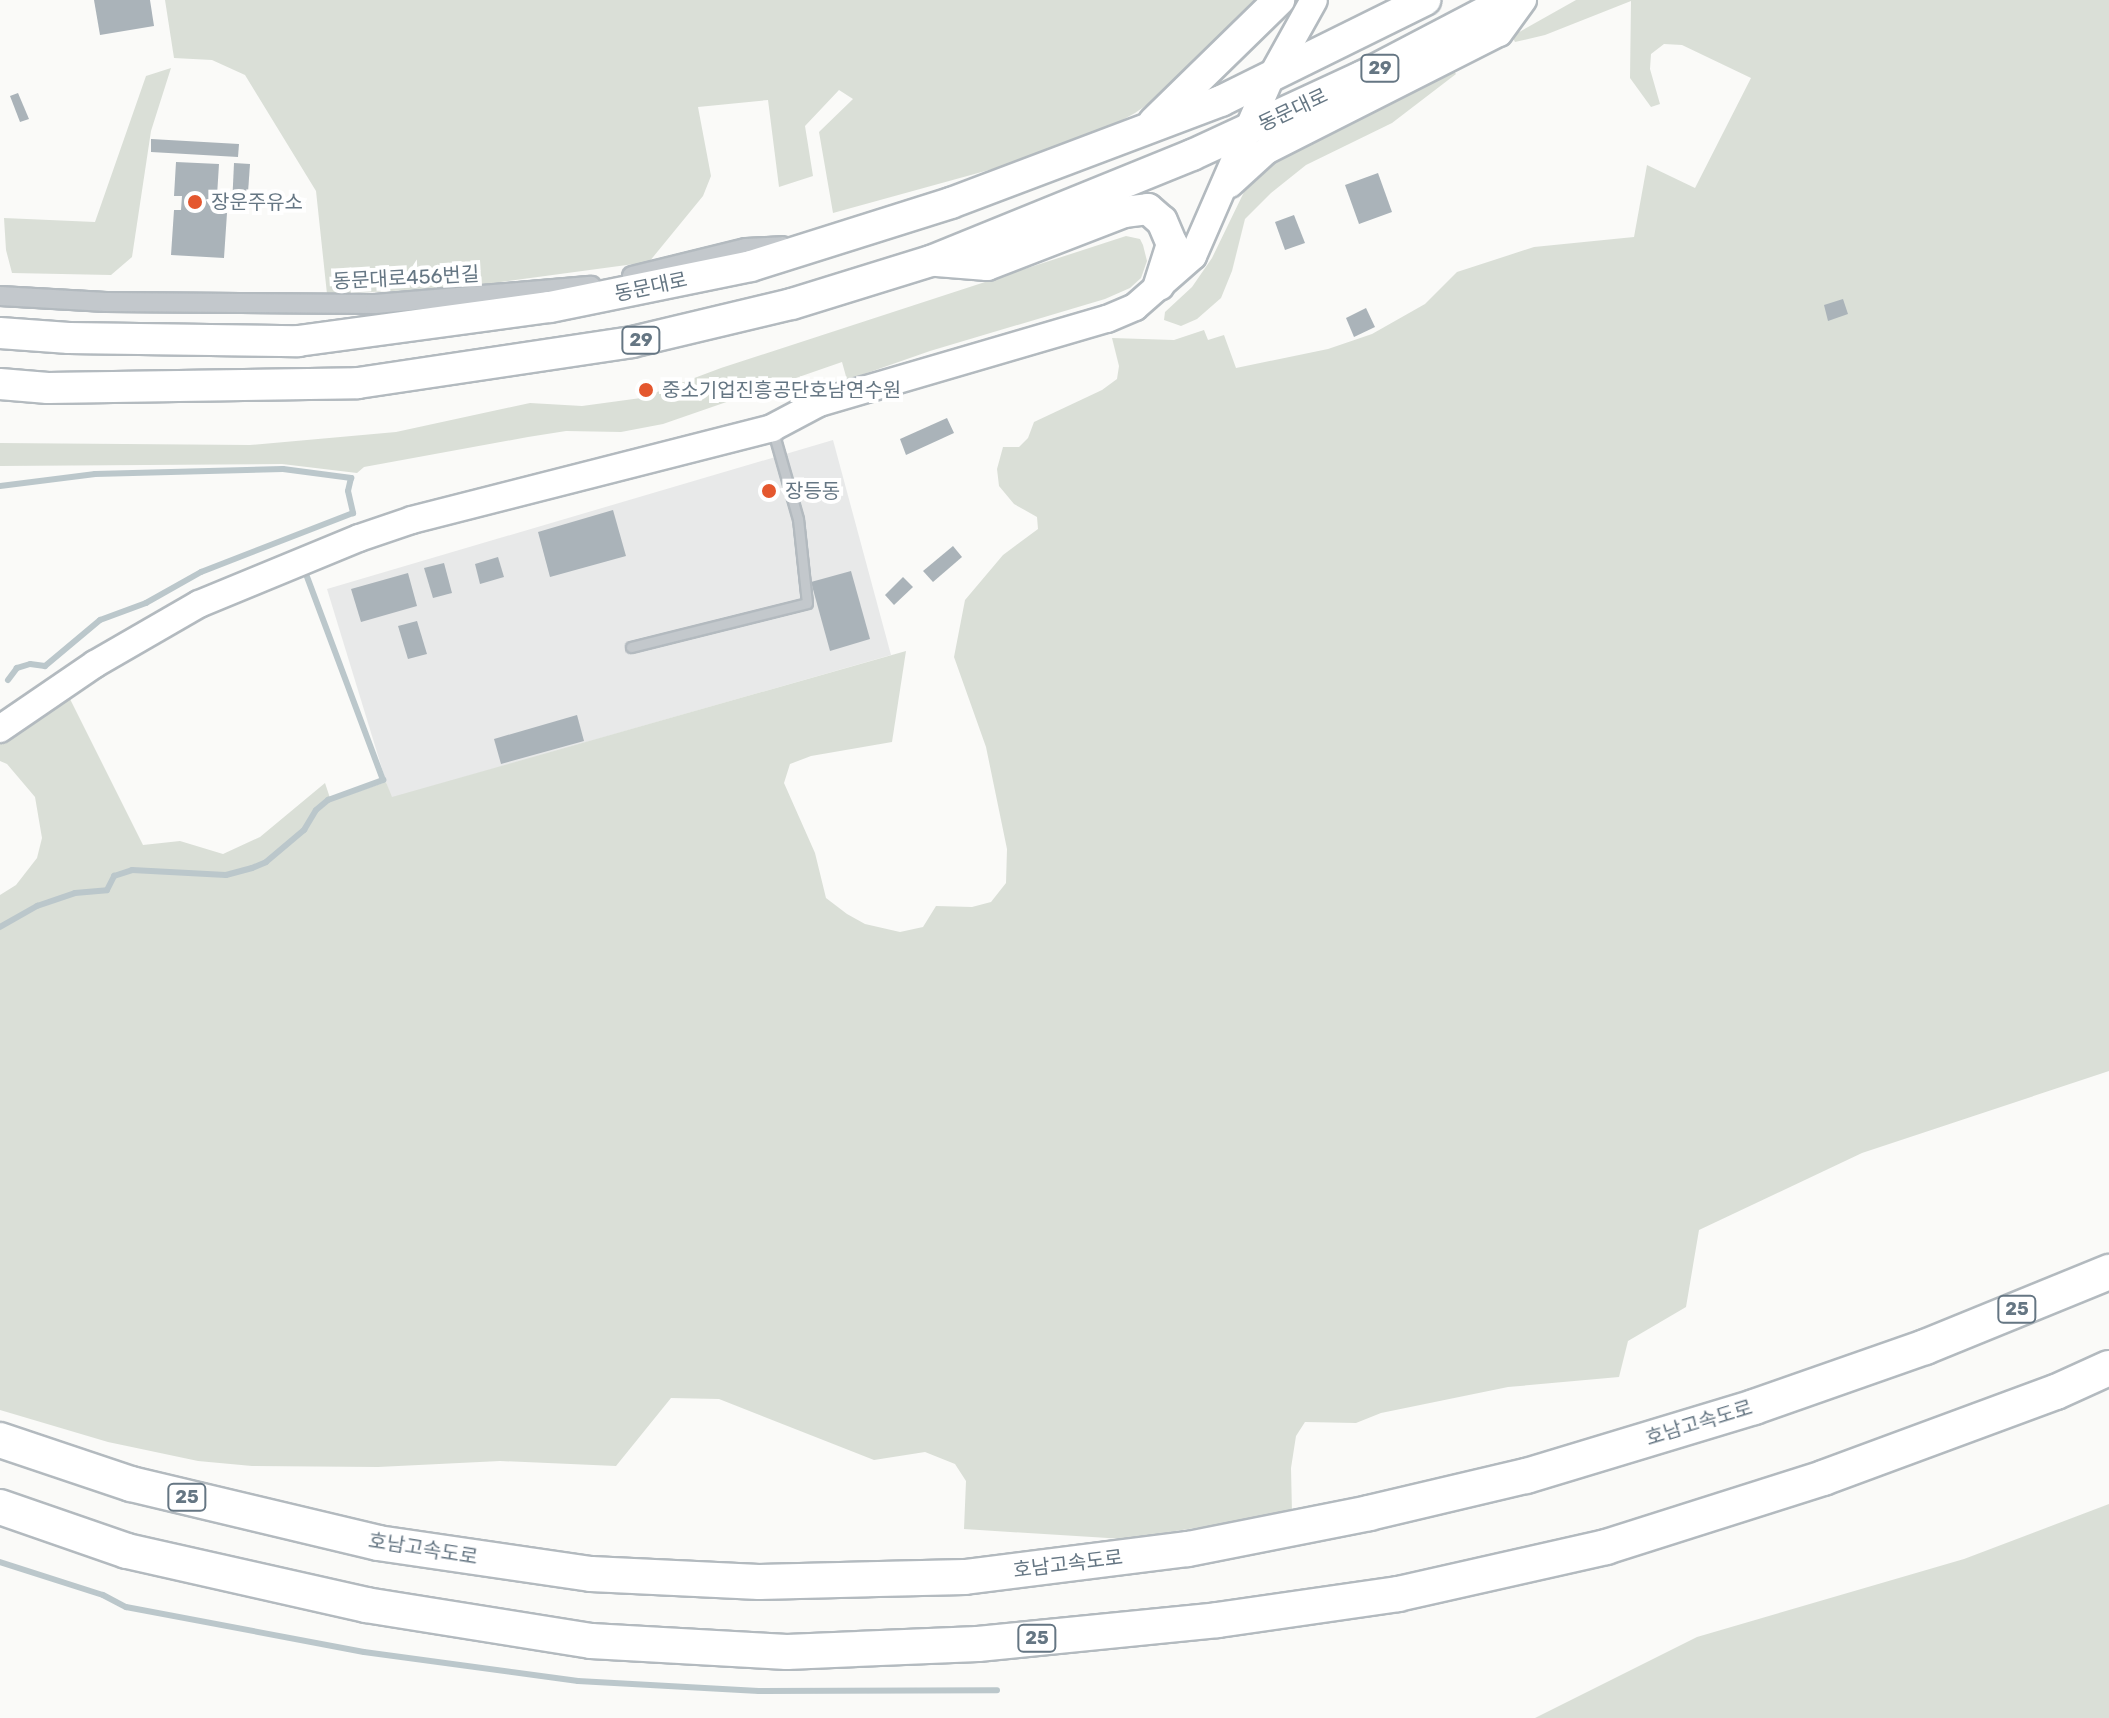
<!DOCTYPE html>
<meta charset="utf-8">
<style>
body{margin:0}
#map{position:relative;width:2109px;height:1718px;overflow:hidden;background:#fafaf8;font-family:Rubik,"Noto Sans KR",sans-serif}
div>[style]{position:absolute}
.built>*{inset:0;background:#e8e9e9}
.green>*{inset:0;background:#dadfd7}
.stream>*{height:6px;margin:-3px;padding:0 3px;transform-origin:3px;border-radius:3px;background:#bbc7cb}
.building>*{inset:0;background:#aab3b9}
.roads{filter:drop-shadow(2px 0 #b3babf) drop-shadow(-2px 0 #b3babf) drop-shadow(0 2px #b3babf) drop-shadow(0 -2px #b3babf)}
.lane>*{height:9px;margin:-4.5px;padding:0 4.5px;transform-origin:4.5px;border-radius:4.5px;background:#c3c8cc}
.street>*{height:18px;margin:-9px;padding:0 9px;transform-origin:9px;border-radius:9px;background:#c3c8cc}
.secondary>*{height:26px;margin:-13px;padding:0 13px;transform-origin:13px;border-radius:13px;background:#fff}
.primary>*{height:30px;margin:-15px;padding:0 15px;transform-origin:15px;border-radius:15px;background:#fff}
.highway>*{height:34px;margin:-17px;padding:0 17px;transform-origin:17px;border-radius:17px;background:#fff}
.dots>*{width:22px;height:22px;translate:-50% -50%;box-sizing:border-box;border:4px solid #fff;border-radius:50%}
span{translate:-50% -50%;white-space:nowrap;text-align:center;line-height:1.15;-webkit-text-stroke:8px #fff;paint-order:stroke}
.shield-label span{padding:2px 6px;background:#fff;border:2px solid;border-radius:6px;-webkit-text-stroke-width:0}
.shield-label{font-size:18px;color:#657683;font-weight:700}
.street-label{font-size:20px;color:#657683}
.poi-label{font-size:20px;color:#657683}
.left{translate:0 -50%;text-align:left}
</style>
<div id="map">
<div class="built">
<div style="clip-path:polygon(833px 440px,891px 655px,391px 798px,327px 589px)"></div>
</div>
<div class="green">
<div style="clip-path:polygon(165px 0,1269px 0,1174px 86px,1135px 113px,1099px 133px,1040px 156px,833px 213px,819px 132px,853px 99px,839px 90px,805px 126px,813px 176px,779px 187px,768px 100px,698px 107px,711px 176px,703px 196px,649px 262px,457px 288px,327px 294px,316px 191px,245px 75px,212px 60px,174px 58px)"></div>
<div style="clip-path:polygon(1576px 0,2109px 0,2109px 1071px,1862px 1153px,1699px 1230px,1686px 1307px,1628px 1341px,1619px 1377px,1508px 1387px,1381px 1413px,1356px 1423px,1305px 1422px,1296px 1436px,1291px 1468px,1292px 1513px,1124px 1539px,964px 1529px,966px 1481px,955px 1464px,925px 1452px,874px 1460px,719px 1399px,671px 1398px,616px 1466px,500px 1461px,378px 1467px,252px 1466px,198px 1461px,108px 1442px,0 1410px,0 895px,16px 885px,37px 858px,42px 838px,35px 797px,7px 764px,0 761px,0 742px,11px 732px,68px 695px,143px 845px,180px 841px,223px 854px,260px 837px,325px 783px,331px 801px,386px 782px,392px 797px,906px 651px,892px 742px,811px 756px,790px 764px,784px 783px,815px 853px,826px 898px,847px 914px,865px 924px,900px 932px,923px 927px,936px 906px,972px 907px,991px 902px,1006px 883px,1007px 849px,986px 747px,954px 657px,965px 600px,1003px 555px,1038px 529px,1037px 517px,1014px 504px,999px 486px,997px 469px,1003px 447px,1019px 447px,1028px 438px,1034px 422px,1102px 390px,1117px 379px,1119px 366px,1112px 338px,1174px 340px,1204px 330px,1208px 340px,1224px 335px,1236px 368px,1328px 349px,1372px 334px,1425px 304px,1457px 272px,1534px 247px,1634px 237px,1647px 165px,1695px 188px,1751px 78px,1682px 45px,1664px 44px,1651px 54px,1650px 69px,1660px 104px,1651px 107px,1630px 78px,1631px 1px,1545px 35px,1515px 42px,1512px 36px)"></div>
<div style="clip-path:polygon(171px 68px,151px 131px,132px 257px,111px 275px,12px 273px,6px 250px,4px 218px,95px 222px,146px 76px)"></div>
<div style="clip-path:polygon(1452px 68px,1456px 74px,1392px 123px,1306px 165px,1271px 193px,1245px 219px,1232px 271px,1221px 298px,1197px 319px,1181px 326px,1164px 320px,1165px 312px,1192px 287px,1212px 258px,1244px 192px,1273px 162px)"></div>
<div style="clip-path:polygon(1126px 236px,1140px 239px,1143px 245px,1147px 261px,1141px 278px,1130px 288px,1105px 299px,930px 351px,847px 380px,842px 362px,663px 424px,621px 432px,566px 431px,528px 437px,364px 467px,357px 473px,282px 464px,0 466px,0 443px,250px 445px,396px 432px,530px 403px,582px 406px,641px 398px,721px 368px)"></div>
<div style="clip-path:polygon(2109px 1504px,2109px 1718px,1535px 1718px,1697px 1637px,1964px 1559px)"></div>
</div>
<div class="stream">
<div style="left:0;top:486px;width:96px;rotate:-7.2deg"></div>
<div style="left:95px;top:474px;width:188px;rotate:-1.5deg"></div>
<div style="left:283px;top:469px;width:69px;rotate:7.5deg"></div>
<div style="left:351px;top:478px;width:13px;rotate:103deg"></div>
<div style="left:348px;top:491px;width:23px;rotate:77deg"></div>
<div style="left:353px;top:513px;width:163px;rotate:158.8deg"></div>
<div style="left:201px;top:572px;width:63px;rotate:150.6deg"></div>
<div style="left:146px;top:603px;width:49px;rotate:159.7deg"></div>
<div style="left:100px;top:620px;width:72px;rotate:140.1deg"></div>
<div style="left:45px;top:666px;width:15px;rotate:-172deg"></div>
<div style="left:30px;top:664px;width:14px;rotate:163deg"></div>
<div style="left:17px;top:668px;width:15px;rotate:127deg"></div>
<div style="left:0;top:927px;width:43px;rotate:-29.6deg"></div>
<div style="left:37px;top:906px;width:40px;rotate:-18.9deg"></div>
<div style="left:75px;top:893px;width:32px;rotate:-5deg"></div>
<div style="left:107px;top:890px;width:16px;rotate:-63deg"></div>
<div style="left:114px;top:876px;width:19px;rotate:-18deg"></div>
<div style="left:132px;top:870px;width:94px;rotate:3deg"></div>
<div style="left:226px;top:875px;width:27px;rotate:-15deg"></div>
<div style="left:252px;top:868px;width:15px;rotate:-23deg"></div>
<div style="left:266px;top:862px;width:50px;rotate:-40.1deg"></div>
<div style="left:304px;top:830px;width:23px;rotate:-59deg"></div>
<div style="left:316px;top:810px;width:16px;rotate:-40deg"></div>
<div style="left:328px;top:800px;width:59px;rotate:-20deg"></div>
<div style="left:383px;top:780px;width:223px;rotate:-110.5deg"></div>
<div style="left:0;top:1562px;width:108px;rotate:17.8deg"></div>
<div style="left:103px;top:1595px;width:26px;rotate:28deg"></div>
<div style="left:126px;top:1607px;width:242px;rotate:10.7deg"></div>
<div style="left:364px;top:1652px;width:216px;rotate:7.7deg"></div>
<div style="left:578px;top:1681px;width:181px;rotate:3.2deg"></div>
<div style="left:759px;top:1691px;width:238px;rotate:-0.2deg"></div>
</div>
<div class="building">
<div style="clip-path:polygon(94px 0,150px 0,154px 26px,100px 35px)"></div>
<div style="clip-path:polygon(18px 93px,29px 119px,20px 122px,10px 96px)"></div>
<div style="clip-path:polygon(151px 139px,239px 144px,238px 157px,151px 152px)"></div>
<div style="clip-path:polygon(176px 162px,219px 164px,216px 212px,227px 213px,224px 258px,171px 255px,174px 210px,181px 210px,182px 196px,174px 196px)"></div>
<div style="clip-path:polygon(234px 163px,250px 164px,247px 207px,232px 206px)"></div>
<div style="clip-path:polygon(1378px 173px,1392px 212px,1359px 224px,1345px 185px)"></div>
<div style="clip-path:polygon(1294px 215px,1305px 243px,1285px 250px,1275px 222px)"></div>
<div style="clip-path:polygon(1843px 299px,1848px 314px,1828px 321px,1824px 305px)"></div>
<div style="clip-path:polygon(1366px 308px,1375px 327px,1354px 337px,1346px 318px)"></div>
<div style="clip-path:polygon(947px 418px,954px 433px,906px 455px,900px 439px)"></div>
<div style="clip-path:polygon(613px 510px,626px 556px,550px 577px,538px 532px)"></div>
<div style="clip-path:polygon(953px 546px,962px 557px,933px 582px,923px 571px)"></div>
<div style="clip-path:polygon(498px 557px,504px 577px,480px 584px,475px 564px)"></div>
<div style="clip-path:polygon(444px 563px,452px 593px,433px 598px,424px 568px)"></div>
<div style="clip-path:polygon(851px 571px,870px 639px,830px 651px,811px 582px)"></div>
<div style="clip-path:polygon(408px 573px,417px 606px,361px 622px,351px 589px)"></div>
<div style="clip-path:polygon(903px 577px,913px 587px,894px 605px,885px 595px)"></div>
<div style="clip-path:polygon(417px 621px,427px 654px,408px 659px,398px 626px)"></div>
<div style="clip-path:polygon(577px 715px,584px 741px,501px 764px,494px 739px)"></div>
</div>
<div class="roads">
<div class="lane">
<div style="left:631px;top:647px;width:181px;rotate:-14deg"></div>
<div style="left:807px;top:603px;width:84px;rotate:-96.1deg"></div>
<div style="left:798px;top:519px;width:95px;rotate:-105.9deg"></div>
</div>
<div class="street">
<div style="left:632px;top:276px;width:117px;rotate:-13.8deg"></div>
<div style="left:746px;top:248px;width:36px;rotate:-3deg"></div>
<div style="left:0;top:296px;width:106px;rotate:3.2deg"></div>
<div style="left:106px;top:302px;width:269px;rotate:0.4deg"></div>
<div style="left:375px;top:304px;width:217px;rotate:-4.8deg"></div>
</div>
<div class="secondary">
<div style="left:1230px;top:184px;width:49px;rotate:-42.5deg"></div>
<div style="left:1266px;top:151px;width:261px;rotate:-26.9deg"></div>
<div style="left:1499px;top:33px;width:41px;rotate:-54deg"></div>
<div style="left:0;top:729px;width:115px;rotate:-34.4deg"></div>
<div style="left:95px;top:664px;width:120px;rotate:-30deg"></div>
<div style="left:199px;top:604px;width:173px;rotate:-22.4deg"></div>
<div style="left:359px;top:538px;width:56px;rotate:-18.8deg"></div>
<div style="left:412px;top:520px;width:372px;rotate:-14.3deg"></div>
<div style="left:772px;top:428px;width:53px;rotate:-28deg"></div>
<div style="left:819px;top:403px;width:300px;rotate:-16.3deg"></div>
<div style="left:1107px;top:319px;width:30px;rotate:-23deg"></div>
<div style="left:1135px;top:307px;width:77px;rotate:-41.3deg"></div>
<div style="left:1193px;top:256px;width:193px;rotate:-66.5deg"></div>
<div style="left:1270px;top:79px;width:90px;rotate:-60.9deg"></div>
</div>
<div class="primary">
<div style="left:1154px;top:122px;width:175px;rotate:-44.3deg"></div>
<div style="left:937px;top:261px;width:50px;rotate:4.6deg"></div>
<div style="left:987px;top:265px;width:147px;rotate:-21.1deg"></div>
<div style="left:1124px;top:212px;width:24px;rotate:-7deg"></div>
<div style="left:1148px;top:209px;width:18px;rotate:41deg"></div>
<div style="left:1162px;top:221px;width:25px;rotate:67deg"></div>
<div style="left:1172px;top:244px;width:43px;rotate:107.6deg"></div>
<div style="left:0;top:333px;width:69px;rotate:4.1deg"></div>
<div style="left:69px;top:338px;width:229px;rotate:0.8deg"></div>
<div style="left:298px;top:341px;width:254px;rotate:-7.7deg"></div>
<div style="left:550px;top:307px;width:205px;rotate:-11.5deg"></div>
<div style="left:751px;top:266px;width:210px;rotate:-17.5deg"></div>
<div style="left:951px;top:203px;width:289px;rotate:-20.7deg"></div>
<div style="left:1221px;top:101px;width:228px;rotate:-26.3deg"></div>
<div style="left:0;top:384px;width:48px;rotate:4.8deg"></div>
<div style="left:48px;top:388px;width:310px;rotate:-0.9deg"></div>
<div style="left:358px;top:383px;width:277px;rotate:-8.5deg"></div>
<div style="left:632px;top:342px;width:164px;rotate:-13.4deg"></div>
<div style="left:792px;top:304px;width:145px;rotate:-17.2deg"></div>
<div style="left:931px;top:261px;width:282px;rotate:-22.1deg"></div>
<div style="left:1192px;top:155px;width:186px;rotate:-24.8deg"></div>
<div style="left:1361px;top:77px;width:166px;rotate:-27.6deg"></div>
</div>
<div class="highway">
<div style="left:0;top:1440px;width:138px;rotate:18.6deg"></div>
<div style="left:131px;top:1484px;width:254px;rotate:13.4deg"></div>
<div style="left:378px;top:1543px;width:215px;rotate:8.3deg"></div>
<div style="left:591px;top:1574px;width:168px;rotate:2.7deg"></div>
<div style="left:759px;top:1582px;width:206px;rotate:-1.4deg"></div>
<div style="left:965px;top:1577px;width:225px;rotate:-7.2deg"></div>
<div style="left:1188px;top:1549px;width:185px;rotate:-11.2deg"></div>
<div style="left:1369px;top:1513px;width:161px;rotate:-13.3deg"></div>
<div style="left:1526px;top:1476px;width:238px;rotate:-16.8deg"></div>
<div style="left:1754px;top:1407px;width:181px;rotate:-19.3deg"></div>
<div style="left:1925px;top:1347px;width:199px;rotate:-22.2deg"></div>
<div style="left:0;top:1507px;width:134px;rotate:19.1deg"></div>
<div style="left:127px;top:1551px;width:245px;rotate:12.7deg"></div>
<div style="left:366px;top:1605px;width:228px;rotate:9.1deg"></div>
<div style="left:591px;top:1641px;width:196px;rotate:3.2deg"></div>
<div style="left:787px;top:1652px;width:191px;rotate:-2.4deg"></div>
<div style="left:978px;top:1644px;width:241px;rotate:-5.7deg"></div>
<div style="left:1218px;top:1620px;width:182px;rotate:-8.2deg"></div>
<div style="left:1398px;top:1594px;width:213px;rotate:-12.7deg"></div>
<div style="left:1606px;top:1547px;width:228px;rotate:-17.6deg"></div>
<div style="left:1823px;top:1478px;width:248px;rotate:-20.3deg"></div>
<div style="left:2056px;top:1392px;width:58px;rotate:-24.4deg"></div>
</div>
</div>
<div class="dots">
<div style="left:195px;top:202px;background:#e4572e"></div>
<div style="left:646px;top:390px;background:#e4572e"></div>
<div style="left:769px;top:491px;background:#e4572e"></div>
</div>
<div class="shield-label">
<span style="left:1380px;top:68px">29</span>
<span style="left:641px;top:340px">29</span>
<span style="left:2017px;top:1309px">25</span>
<span style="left:187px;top:1497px">25</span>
<span style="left:1037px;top:1638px">25</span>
</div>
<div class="street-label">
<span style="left:1293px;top:110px;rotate:-25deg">동문대로</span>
<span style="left:406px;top:278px;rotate:-3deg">동문대로456번길</span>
<span style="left:651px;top:287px;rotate:-12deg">동문대로</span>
<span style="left:1699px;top:1423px;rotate:-17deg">호남고속도로</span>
<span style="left:423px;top:1549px;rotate:9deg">호남고속도로</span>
<span style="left:1068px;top:1564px;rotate:-7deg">호남고속도로</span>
</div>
<div class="poi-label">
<span class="left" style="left:211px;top:202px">장운주유소</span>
<span class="left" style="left:662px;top:390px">중소기업진흥공단호남연수원</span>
<span class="left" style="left:785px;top:491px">장등동</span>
</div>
</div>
